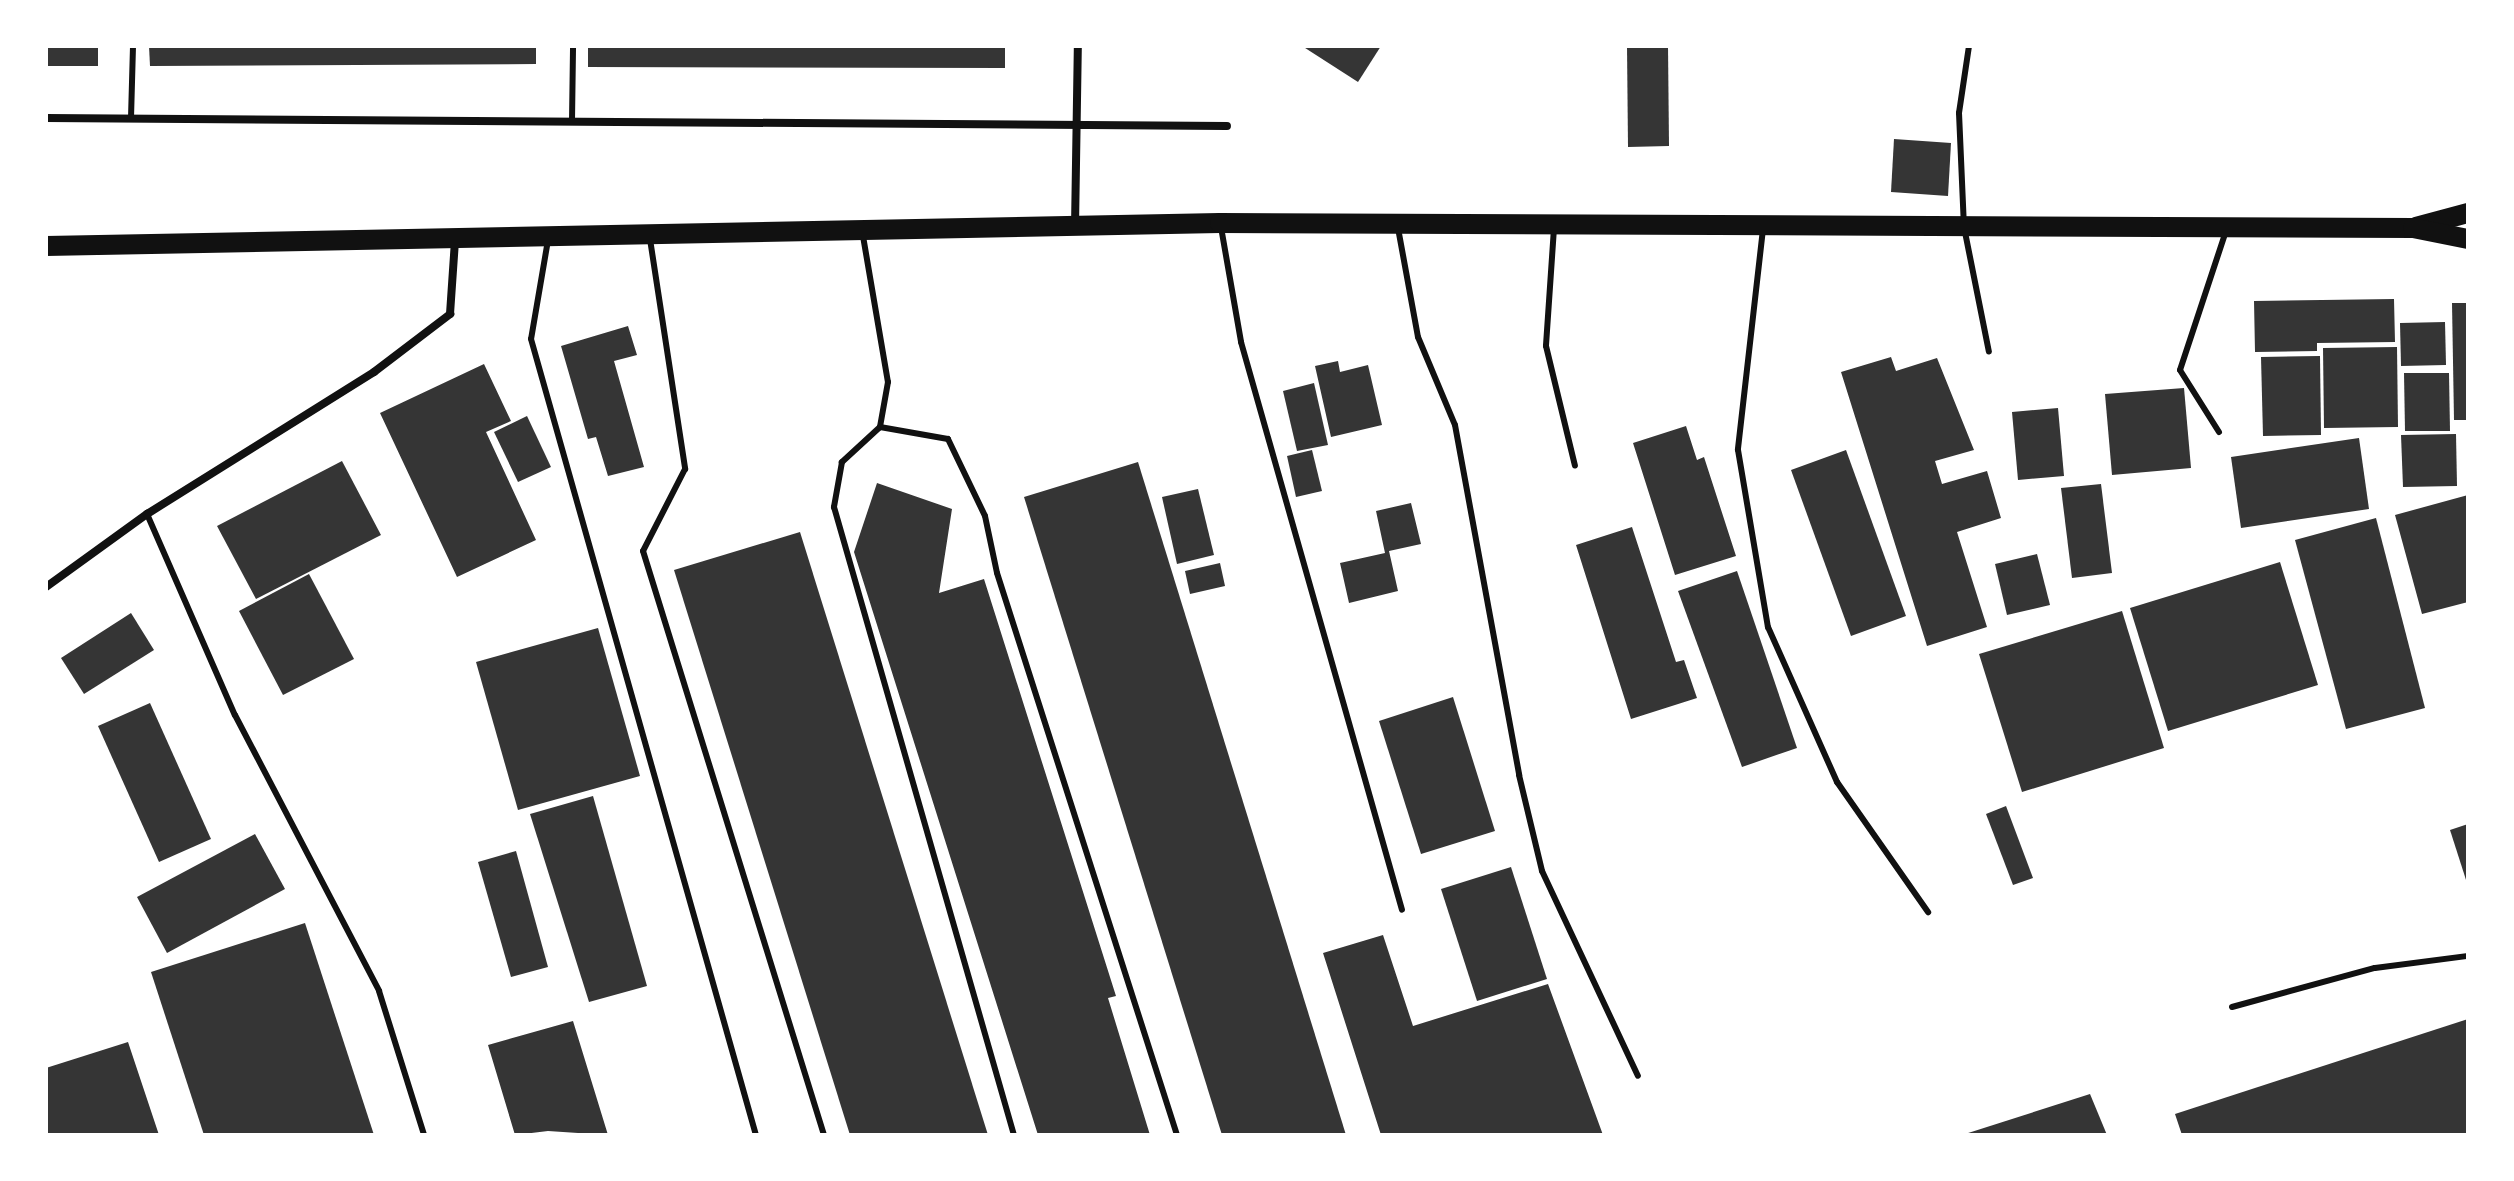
<!DOCTYPE html>
<style>
body{margin:0}
#map{position:relative;width:2514px;height:1181px;overflow:hidden;background:#fff;font-family:"DejaVu Sans",sans-serif}
div>[style]{position:absolute}
.building>*{inset:0;background:#353535}
.service>*{height:6px;margin:-3px;padding:0 3px;transform-origin:3px;border-radius:3px;background:#111}
.minor>*{height:8px;margin:-4px;padding:0 4px;transform-origin:4px;border-radius:4px;background:#111}
.primary>*{height:20px;margin:-10px;padding:0 10px;transform-origin:10px;border-radius:10px;background:#111}
span{translate:-50% -50%;white-space:nowrap;text-align:center;line-height:1.15;-webkit-text-stroke:6px #fff;paint-order:stroke}
.frame{position:absolute;inset:0;border:48px solid #fff;pointer-events:none}
</style>
<div id="map">
<div class="building">
<div style="clip-path:polygon(46px 46px,98px 46px,98px 66px,46px 66px)"></div>
<div style="clip-path:polygon(149px 46px,536px 46px,536px 64px,150px 66px)"></div>
<div style="clip-path:polygon(588px 46px,1005px 46px,1005px 68px,588px 67px)"></div>
<div style="clip-path:polygon(1302px 46px,1381px 46px,1358px 82px)"></div>
<div style="clip-path:polygon(1627px 46px,1668px 46px,1669px 146px,1628px 147px)"></div>
<div style="clip-path:polygon(1894px 139px,1951px 143px,1948px 196px,1891px 192px)"></div>
<div style="clip-path:polygon(2394px 299px,2395px 342px,2317px 343px,2317px 351px,2255px 352px,2254px 301px)"></div>
<div style="clip-path:polygon(2452px 303px,2468px 303px,2468px 420px,2454px 420px)"></div>
<div style="clip-path:polygon(2445px 322px,2446px 365px,2401px 366px,2400px 323px)"></div>
<div style="clip-path:polygon(628px 326px,637px 355px,614px 361px,644px 467px,608px 476px,596px 437px,588px 439px,561px 346px)"></div>
<div style="clip-path:polygon(2397px 347px,2398px 427px,2324px 428px,2323px 348px)"></div>
<div style="clip-path:polygon(2320px 356px,2321px 435px,2263px 436px,2261px 357px)"></div>
<div style="clip-path:polygon(1891px 357px,1896px 371px,1937px 358px,1974px 450px,1935px 461px,1942px 484px,1987px 471px,2001px 518px,1957px 532px,1987px 627px,1927px 646px,1841px 372px)"></div>
<div style="clip-path:polygon(1338px 361px,1340px 372px,1368px 365px,1382px 425px,1331px 437px,1315px 366px)"></div>
<div style="clip-path:polygon(484px 364px,511px 421px,486px 432px,536px 540px,457px 577px,380px 413px)"></div>
<div style="clip-path:polygon(2404px 373px,2449px 373px,2450px 431px,2405px 431px)"></div>
<div style="clip-path:polygon(1314px 383px,1328px 445px,1297px 451px,1283px 391px)"></div>
<div style="clip-path:polygon(2184px 388px,2191px 468px,2112px 475px,2105px 394px)"></div>
<div style="clip-path:polygon(2058px 408px,2064px 476px,2018px 480px,2012px 412px)"></div>
<div style="clip-path:polygon(527px 416px,551px 467px,518px 482px,494px 432px)"></div>
<div style="clip-path:polygon(1686px 426px,1697px 460px,1704px 457px,1736px 556px,1675px 575px,1633px 443px)"></div>
<div style="clip-path:polygon(2456px 434px,2457px 486px,2403px 487px,2401px 435px)"></div>
<div style="clip-path:polygon(2359px 438px,2369px 509px,2241px 528px,2231px 457px)"></div>
<div style="clip-path:polygon(1312px 450px,1322px 491px,1296px 497px,1287px 456px)"></div>
<div style="clip-path:polygon(1846px 450px,1906px 616px,1851px 636px,1791px 470px)"></div>
<div style="clip-path:polygon(342px 461px,381px 535px,256px 599px,217px 526px)"></div>
<div style="clip-path:polygon(1138px 462px,1346px 1135px,1222px 1135px,1024px 497px)"></div>
<div style="clip-path:polygon(877px 483px,952px 509px,939px 593px,984px 579px,1116px 996px,1108px 998px,1150px 1135px,1038px 1135px,854px 552px)"></div>
<div style="clip-path:polygon(2101px 484px,2112px 573px,2072px 578px,2061px 488px)"></div>
<div style="clip-path:polygon(1198px 489px,1214px 555px,1177px 564px,1162px 497px)"></div>
<div style="clip-path:polygon(2468px 495px,2468px 602px,2422px 614px,2395px 515px)"></div>
<div style="clip-path:polygon(1411px 503px,1421px 544px,1389px 551px,1398px 591px,1349px 603px,1340px 563px,1385px 553px,1376px 511px)"></div>
<div style="clip-path:polygon(2376px 518px,2425px 708px,2346px 729px,2295px 540px)"></div>
<div style="clip-path:polygon(1632px 527px,1676px 662px,1684px 660px,1697px 698px,1631px 719px,1576px 545px)"></div>
<div style="clip-path:polygon(800px 532px,988px 1135px,850px 1135px,674px 570px)"></div>
<div style="clip-path:polygon(2037px 554px,2050px 605px,2007px 615px,1995px 564px)"></div>
<div style="clip-path:polygon(2280px 562px,2318px 685px,2168px 731px,2130px 608px)"></div>
<div style="clip-path:polygon(1220px 563px,1225px 586px,1190px 594px,1185px 571px)"></div>
<div style="clip-path:polygon(1737px 571px,1797px 748px,1742px 767px,1678px 591px)"></div>
<div style="clip-path:polygon(309px 574px,354px 659px,283px 695px,239px 611px)"></div>
<div style="clip-path:polygon(2122px 611px,2164px 748px,2022px 792px,1979px 654px)"></div>
<div style="clip-path:polygon(131px 613px,154px 650px,84px 694px,61px 658px)"></div>
<div style="clip-path:polygon(598px 628px,640px 776px,518px 810px,476px 662px)"></div>
<div style="clip-path:polygon(1453px 697px,1495px 831px,1421px 854px,1379px 721px)"></div>
<div style="clip-path:polygon(150px 703px,211px 839px,159px 862px,98px 726px)"></div>
<div style="clip-path:polygon(593px 796px,647px 986px,589px 1002px,530px 814px)"></div>
<div style="clip-path:polygon(2006px 806px,2033px 878px,2013px 885px,1986px 814px)"></div>
<div style="clip-path:polygon(2468px 824px,2468px 883px,2467px 883px,2450px 830px)"></div>
<div style="clip-path:polygon(255px 834px,285px 889px,167px 953px,137px 897px)"></div>
<div style="clip-path:polygon(516px 851px,548px 967px,511px 977px,478px 862px)"></div>
<div style="clip-path:polygon(1511px 867px,1547px 979px,1477px 1001px,1441px 889px)"></div>
<div style="clip-path:polygon(305px 923px,374px 1135px,204px 1135px,151px 972px)"></div>
<div style="clip-path:polygon(1383px 935px,1413px 1026px,1548px 984px,1603px 1135px,1381px 1135px,1323px 953px)"></div>
<div style="clip-path:polygon(2468px 1019px,2468px 1135px,2182px 1135px,2175px 1114px)"></div>
<div style="clip-path:polygon(573px 1021px,608px 1135px,548px 1131px,515px 1135px,488px 1045px)"></div>
<div style="clip-path:polygon(128px 1042px,159px 1135px,46px 1135px,46px 1068px)"></div>
<div style="clip-path:polygon(2090px 1094px,2107px 1135px,1965px 1135px,1965px 1134px)"></div>
</div>
<div class="service">
<div style="left:1969px;top:46px;width:68px;rotate:98.5deg"></div>
<div style="left:1959px;top:113px;width:114px;rotate:87.5deg"></div>
<div style="left:1964px;top:227px;width:127px;rotate:78.7deg"></div>
<div style="left:131px;top:118px;width:72px;rotate:-88.4deg"></div>
<div style="left:572px;top:121px;width:75px;rotate:-89.2deg"></div>
<div style="left:1221px;top:227px;width:117px;rotate:80.1deg"></div>
<div style="left:1241px;top:342px;width:590px;rotate:74.17deg"></div>
<div style="left:1398px;top:228px;width:111px;rotate:79.6deg"></div>
<div style="left:1418px;top:337px;width:95px;rotate:67.2deg"></div>
<div style="left:1455px;top:425px;width:356px;rotate:79.6deg"></div>
<div style="left:1519px;top:775px;width:99px;rotate:76.5deg"></div>
<div style="left:1542px;top:871px;width:226px;rotate:64.9deg"></div>
<div style="left:1554px;top:228px;width:118px;rotate:93.9deg"></div>
<div style="left:1546px;top:346px;width:123px;rotate:76.4deg"></div>
<div style="left:1763px;top:229px;width:222px;rotate:96.5deg"></div>
<div style="left:1738px;top:450px;width:180px;rotate:80.4deg"></div>
<div style="left:1768px;top:627px;width:170px;rotate:66deg"></div>
<div style="left:1837px;top:782px;width:159px;rotate:55deg"></div>
<div style="left:863px;top:236px;width:148px;rotate:80.3deg"></div>
<div style="left:888px;top:382px;width:46px;rotate:100.1deg"></div>
<div style="left:880px;top:427px;width:52px;rotate:137.4deg"></div>
<div style="left:842px;top:462px;width:46px;rotate:100.1deg"></div>
<div style="left:834px;top:507px;width:653px;rotate:74.01deg"></div>
<div style="left:650px;top:239px;width:233px;rotate:81.3deg"></div>
<div style="left:685px;top:469px;width:92px;rotate:117.1deg"></div>
<div style="left:643px;top:551px;width:611px;rotate:72.78deg"></div>
<div style="left:548px;top:240px;width:100px;rotate:99.7deg"></div>
<div style="left:531px;top:339px;width:827px;rotate:74.22deg"></div>
<div style="left:880px;top:427px;width:69px;rotate:10deg"></div>
<div style="left:948px;top:439px;width:85px;rotate:64.3deg"></div>
<div style="left:985px;top:516px;width:58px;rotate:78.1deg"></div>
<div style="left:997px;top:573px;width:590px;rotate:72.24deg"></div>
<div style="left:2219px;top:432px;width:73px;rotate:-122.2deg"></div>
<div style="left:2180px;top:370px;width:146px;rotate:-71.7deg"></div>
<div style="left:147px;top:514px;width:219px;rotate:66.4deg"></div>
<div style="left:235px;top:715px;width:311px;rotate:62.4deg"></div>
<div style="left:379px;top:991px;width:151px;rotate:72.6deg"></div>
<div style="left:2232px;top:1007px;width:148px;rotate:-15.3deg"></div>
<div style="left:2375px;top:968px;width:94px;rotate:-7.4deg"></div>
</div>
<div class="minor">
<div style="left:46px;top:118px;width:1181px;rotate:0.39deg"></div>
<div style="left:1075px;top:227px;width:181px;rotate:-89.1deg"></div>
<div style="left:46px;top:587px;width:125px;rotate:-35.9deg"></div>
<div style="left:147px;top:514px;width:268px;rotate:-32deg"></div>
<div style="left:374px;top:372px;width:96px;rotate:-37.3deg"></div>
<div style="left:450px;top:314px;width:74px;rotate:-86.1deg"></div>
</div>
<div class="primary">
<div style="left:2416px;top:227px;width:54px;rotate:-15.1deg"></div>
<div style="left:46px;top:246px;width:1174px;rotate:-1.12deg"></div>
<div style="left:1220px;top:223px;width:1193px;rotate:0.24deg"></div>
<div style="left:2413px;top:228px;width:56px;rotate:11.3deg"></div>
</div>
<div class="frame"></div>
</div>
